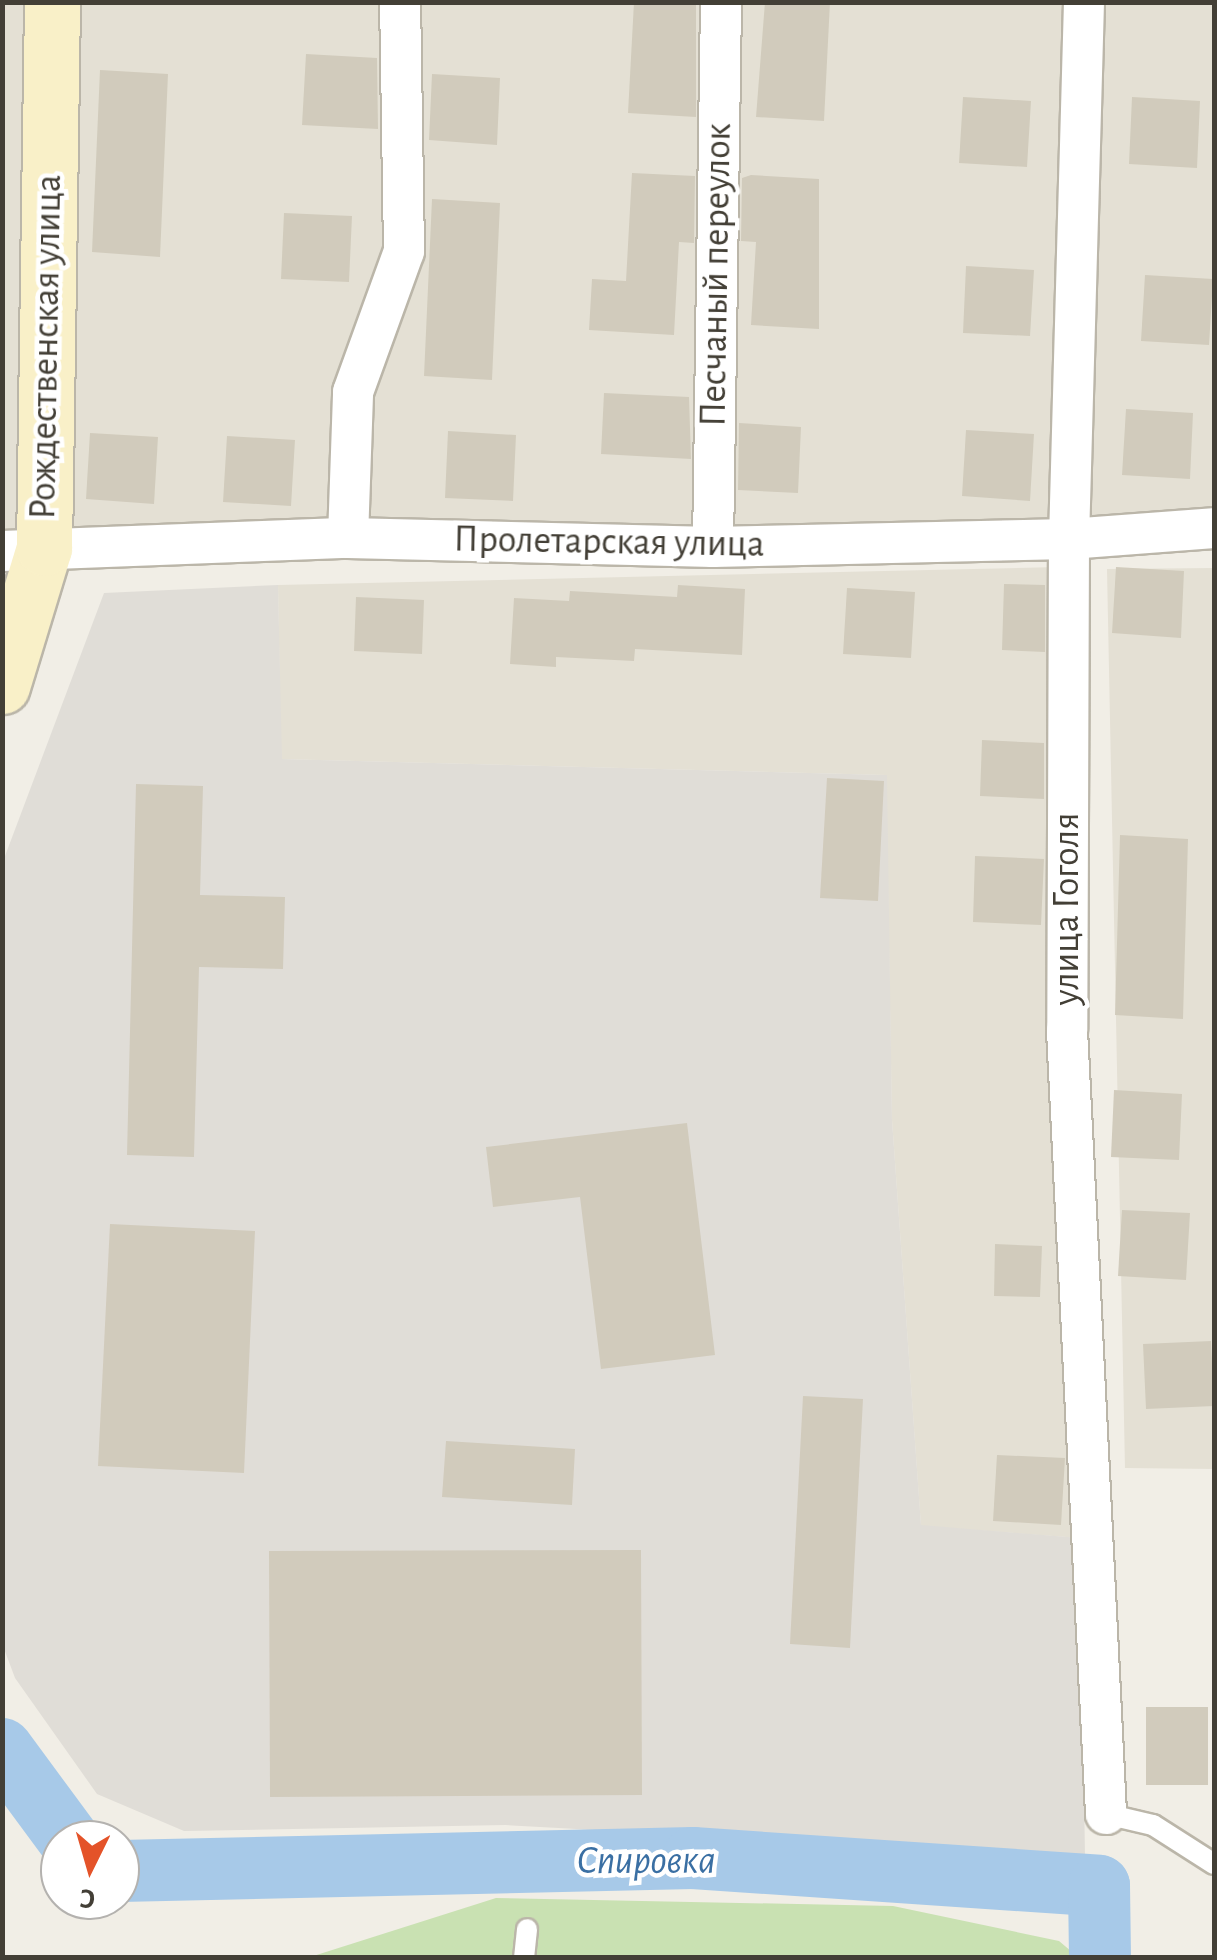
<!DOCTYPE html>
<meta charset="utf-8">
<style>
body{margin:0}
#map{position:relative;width:1217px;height:1960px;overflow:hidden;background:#f1eee6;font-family:"Alegreya Sans",sans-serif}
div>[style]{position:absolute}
.residential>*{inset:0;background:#e4e0d4}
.industrial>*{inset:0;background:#e0ddd7}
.green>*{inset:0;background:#c9e1b2}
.river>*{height:62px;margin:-31px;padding:0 31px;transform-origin:31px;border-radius:31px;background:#a7c9e8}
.building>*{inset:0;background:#d1cbbc}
.roads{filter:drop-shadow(2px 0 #bbb6a9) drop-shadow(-2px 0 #bbb6a9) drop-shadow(0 2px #bbb6a9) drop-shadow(0 -2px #bbb6a9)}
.lane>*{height:20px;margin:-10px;padding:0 10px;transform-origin:10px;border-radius:10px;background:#fff}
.street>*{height:40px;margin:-20px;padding:0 20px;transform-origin:20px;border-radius:20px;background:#fff}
.secondary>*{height:55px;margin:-27.5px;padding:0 27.5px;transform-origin:27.5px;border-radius:27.5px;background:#f9f0c8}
span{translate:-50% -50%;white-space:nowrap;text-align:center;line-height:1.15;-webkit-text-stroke:9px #fff;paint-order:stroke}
.street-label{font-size:38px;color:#433f36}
.water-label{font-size:40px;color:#3a6fa3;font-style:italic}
.frame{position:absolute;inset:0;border:5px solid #433f36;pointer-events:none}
.north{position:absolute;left:40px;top:1820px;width:100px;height:100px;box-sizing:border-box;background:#fff;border:2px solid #b4b2af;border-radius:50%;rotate:185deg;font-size:28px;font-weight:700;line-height:40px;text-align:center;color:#433f36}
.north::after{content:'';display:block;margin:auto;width:35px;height:45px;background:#e45329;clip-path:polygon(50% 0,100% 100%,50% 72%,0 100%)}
</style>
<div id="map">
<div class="residential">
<div style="clip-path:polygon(2px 3px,33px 3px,30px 532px,2px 533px)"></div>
<div style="clip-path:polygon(66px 3px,1066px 3px,1054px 522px,57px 534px)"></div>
<div style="clip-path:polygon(1098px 3px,1214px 3px,1214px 512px,1084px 519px)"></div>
<div style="clip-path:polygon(1059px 567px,1080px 1538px,921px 1526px,892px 1120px,886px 775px,281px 759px,278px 585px)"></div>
<div style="clip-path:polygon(1214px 568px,1214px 1469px,1125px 1468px,1107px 569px)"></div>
</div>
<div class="industrial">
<div style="clip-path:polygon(278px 585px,282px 759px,887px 775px,892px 1120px,921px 1525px,1080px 1538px,1085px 1857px,505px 1825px,184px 1831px,97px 1794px,15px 1678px,3px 1646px,2px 864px,104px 593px)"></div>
</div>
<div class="green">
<div style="clip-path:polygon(496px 1898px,893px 1906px,1059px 1941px,1078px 1957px,307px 1958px)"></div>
</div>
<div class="river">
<div style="left:2px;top:1749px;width:113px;rotate:53.6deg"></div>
<div style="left:120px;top:1871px;width:573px;rotate:-1.3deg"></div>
<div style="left:693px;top:1858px;width:407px;rotate:3.9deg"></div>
<div style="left:1099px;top:1886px;width:72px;rotate:89.2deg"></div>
</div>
<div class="building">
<div style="clip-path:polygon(634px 2px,696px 2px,696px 117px,628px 113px)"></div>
<div style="clip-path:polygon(765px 2px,830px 2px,824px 121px,756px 117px)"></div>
<div style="clip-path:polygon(306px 54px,377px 58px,378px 129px,302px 125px)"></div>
<div style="clip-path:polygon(100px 70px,168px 74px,160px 257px,92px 252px)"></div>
<div style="clip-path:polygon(432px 74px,500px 78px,497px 145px,429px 140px)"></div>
<div style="clip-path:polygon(963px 97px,1031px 101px,1027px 167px,959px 163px)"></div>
<div style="clip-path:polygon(1132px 97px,1200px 101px,1197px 168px,1129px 164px)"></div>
<div style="clip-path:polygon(632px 173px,695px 176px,694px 243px,679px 242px,674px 335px,589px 330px,592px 279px,626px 281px)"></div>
<div style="clip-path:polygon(751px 175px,819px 179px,819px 329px,751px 325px,756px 242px,741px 241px,742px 178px)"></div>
<div style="clip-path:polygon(432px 199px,500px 203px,492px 380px,424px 376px)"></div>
<div style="clip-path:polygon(284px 213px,352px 216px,349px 282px,281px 279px)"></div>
<div style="clip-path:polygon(966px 266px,1034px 270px,1030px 336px,963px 333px)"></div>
<div style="clip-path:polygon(1145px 275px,1213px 279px,1209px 345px,1141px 341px)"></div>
<div style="clip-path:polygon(604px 393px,689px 397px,691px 459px,601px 454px)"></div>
<div style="clip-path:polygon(1126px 409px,1193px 413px,1190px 479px,1122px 475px)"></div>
<div style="clip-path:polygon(739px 423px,801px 427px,798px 493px,738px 490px)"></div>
<div style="clip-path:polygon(966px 430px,1034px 434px,1030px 501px,962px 496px)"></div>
<div style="clip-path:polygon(448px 431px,516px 435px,513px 501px,445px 498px)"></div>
<div style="clip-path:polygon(90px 433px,158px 437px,154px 504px,86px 499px)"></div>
<div style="clip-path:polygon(227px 436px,295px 440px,291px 506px,223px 502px)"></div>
<div style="clip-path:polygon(1116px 567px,1184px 571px,1181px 638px,1112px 633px)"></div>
<div style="clip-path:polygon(1004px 584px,1045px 585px,1045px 652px,1002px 650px)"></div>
<div style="clip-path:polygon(678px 585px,745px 589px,742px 655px,635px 649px,634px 661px,556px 657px,556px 667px,510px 664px,514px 598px,569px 601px,570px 591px,677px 597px)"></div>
<div style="clip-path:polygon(847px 588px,915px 592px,911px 658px,843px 654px)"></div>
<div style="clip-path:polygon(356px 597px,424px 600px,422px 654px,354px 651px)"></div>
<div style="clip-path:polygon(982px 740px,1044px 743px,1044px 799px,980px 796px)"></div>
<div style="clip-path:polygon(827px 778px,884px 781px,878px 901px,820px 898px)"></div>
<div style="clip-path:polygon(136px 784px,203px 786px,200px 895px,285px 897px,283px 969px,199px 967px,194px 1157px,127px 1155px)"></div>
<div style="clip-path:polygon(1120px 835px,1188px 839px,1183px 1019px,1115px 1015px)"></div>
<div style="clip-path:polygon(975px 856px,1044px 859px,1041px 925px,973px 922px)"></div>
<div style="clip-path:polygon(1114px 1090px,1182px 1094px,1179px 1160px,1111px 1157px)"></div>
<div style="clip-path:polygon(687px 1123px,715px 1355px,601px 1369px,580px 1197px,493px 1207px,486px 1147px)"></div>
<div style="clip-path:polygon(1122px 1210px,1190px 1213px,1186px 1280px,1118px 1276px)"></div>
<div style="clip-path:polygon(110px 1224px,255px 1231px,244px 1473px,98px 1466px)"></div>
<div style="clip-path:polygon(995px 1244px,1042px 1246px,1040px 1297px,994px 1296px)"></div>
<div style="clip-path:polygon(1211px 1341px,1214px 1406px,1146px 1409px,1143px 1344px)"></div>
<div style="clip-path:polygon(803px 1396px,863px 1399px,850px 1648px,790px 1644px)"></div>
<div style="clip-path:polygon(446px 1441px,575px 1449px,572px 1505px,442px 1497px)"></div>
<div style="clip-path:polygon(997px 1455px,1065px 1458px,1061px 1525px,993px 1521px)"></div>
<div style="clip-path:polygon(641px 1550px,642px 1795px,270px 1797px,269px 1551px)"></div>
<div style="clip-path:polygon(1146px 1707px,1208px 1707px,1208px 1785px,1146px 1785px)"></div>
</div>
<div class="roads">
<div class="lane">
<div style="left:1106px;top:1814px;width:48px;rotate:13.2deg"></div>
<div style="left:1153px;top:1825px;width:72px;rotate:32.6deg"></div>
<div style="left:524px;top:1958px;width:29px;rotate:-84deg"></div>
</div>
<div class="street">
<div style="left:1084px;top:2px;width:537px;rotate:91.6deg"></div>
<div style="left:1069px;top:539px;width:491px;rotate:90.2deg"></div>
<div style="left:1067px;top:1030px;width:785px;rotate:87.15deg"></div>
<div style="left:348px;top:538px;width:146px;rotate:-88deg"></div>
<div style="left:353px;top:392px;width:150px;rotate:-70.1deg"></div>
<div style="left:404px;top:251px;width:249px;rotate:-90.9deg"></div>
<div style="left:713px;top:547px;width:545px;rotate:-89.16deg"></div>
<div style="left:2px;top:551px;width:346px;rotate:-2.2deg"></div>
<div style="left:348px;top:538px;width:365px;rotate:1.4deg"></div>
<div style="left:713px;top:547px;width:356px;rotate:-1.3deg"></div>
<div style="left:1069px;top:539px;width:145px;rotate:-4.3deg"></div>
</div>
<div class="secondary">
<div style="left:2px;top:686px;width:144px;rotate:-73.1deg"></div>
<div style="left:44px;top:548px;width:546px;rotate:-89.16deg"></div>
</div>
</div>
<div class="street-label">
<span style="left:717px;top:275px;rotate:-89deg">Песчаный переулок</span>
<span style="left:47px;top:347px;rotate:-89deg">Рождественская улица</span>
<span style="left:609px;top:543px;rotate:1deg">Пролетарская улица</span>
<span style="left:1068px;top:909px;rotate:-90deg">улица Гоголя</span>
</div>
<div class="water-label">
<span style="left:646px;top:1861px">Спировка</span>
</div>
<div class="frame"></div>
<div class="north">С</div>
</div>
